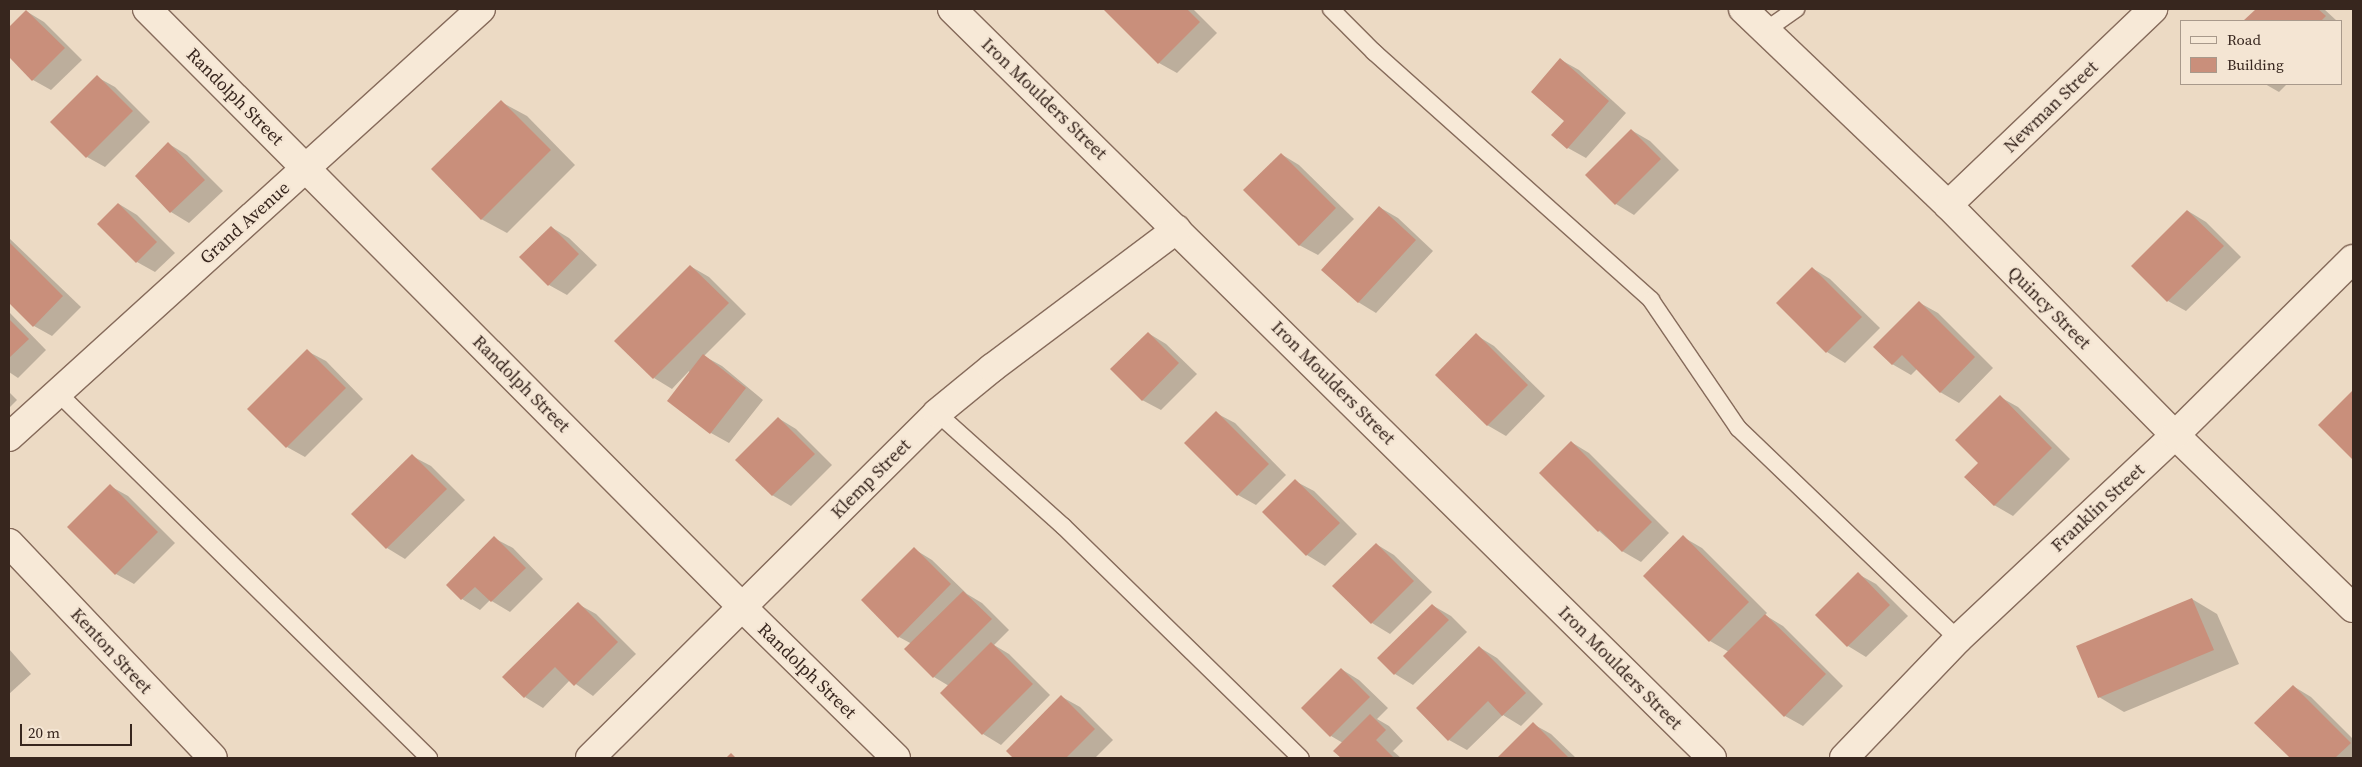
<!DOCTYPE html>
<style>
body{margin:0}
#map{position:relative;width:2362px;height:767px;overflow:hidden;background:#ecdac4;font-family:"Source Serif 4",serif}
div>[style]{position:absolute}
.shadow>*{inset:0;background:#0003}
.building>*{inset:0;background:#c98f7b}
.roads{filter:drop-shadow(1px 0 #866b5b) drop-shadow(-1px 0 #866b5b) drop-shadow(0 1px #866b5b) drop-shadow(0 -1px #866b5b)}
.service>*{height:16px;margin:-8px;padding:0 8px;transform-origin:8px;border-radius:8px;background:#f7e9d7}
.minor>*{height:28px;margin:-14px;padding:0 14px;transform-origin:14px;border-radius:14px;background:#f7e9d7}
span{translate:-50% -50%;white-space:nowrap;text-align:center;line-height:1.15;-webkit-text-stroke:4px #f4e5d3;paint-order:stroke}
.street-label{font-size:18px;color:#37261e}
.frame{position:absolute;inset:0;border:10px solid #37261e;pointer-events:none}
.legend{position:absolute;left:2180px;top:20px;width:162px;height:65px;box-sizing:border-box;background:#f4e5d3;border:1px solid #a8998b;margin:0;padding:6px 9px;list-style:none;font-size:15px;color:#37261e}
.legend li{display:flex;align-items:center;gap:10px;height:25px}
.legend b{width:25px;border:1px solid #a8998b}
.scale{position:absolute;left:20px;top:724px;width:112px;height:22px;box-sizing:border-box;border:2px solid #37261e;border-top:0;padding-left:6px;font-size:15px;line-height:18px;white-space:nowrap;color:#37261e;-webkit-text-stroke:4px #f4e5d3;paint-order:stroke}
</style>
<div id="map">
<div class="shadow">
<div style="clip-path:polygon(1106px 9px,1196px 9px,1194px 10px,1217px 33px,1177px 73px,1159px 63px)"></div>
<div style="clip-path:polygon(2258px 9px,2324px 9px,2337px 21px,2245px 21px)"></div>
<div style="clip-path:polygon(26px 11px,44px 22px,82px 60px,51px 90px,33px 80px,9px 55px,9px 29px)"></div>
<div style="clip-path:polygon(1561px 60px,1579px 70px,1626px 113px,1586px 158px,1568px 148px)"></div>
<div style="clip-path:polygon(97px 77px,115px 87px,150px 122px,105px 167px,87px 157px)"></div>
<div style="clip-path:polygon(2265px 84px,2287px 84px,2279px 92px)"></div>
<div style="clip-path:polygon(501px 102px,527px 116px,575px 165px,507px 233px,481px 219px)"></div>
<div style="clip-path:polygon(1631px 130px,1650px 141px,1679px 170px,1634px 215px,1616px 204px,1587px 175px)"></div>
<div style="clip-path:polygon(169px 144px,187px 155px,223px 191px,189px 223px,171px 212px,136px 176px)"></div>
<div style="clip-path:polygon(1281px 154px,1299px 165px,1354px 219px,1318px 255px,1299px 245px)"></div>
<div style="clip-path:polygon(119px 204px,137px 215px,175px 253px,155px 272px,137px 262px)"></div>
<div style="clip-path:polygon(1379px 207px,1398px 218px,1433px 251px,1376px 313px,1358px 302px)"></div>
<div style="clip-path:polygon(2188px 211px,2206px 222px,2241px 257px,2186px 311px,2168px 301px)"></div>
<div style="clip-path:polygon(551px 227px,569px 238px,597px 265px,567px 295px,549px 285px)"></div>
<div style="clip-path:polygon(9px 238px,81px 307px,52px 336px,34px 326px,9px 301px)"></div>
<div style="clip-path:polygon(690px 266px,709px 277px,746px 314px,704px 356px,722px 366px,763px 400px,729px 443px,711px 433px,689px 371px,672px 389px,654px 378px)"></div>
<div style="clip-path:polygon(1812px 268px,1830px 279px,1880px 328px,1845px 363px,1827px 352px,1778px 303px)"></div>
<div style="clip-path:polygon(1920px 303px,1938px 313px,1993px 368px,1959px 403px,1940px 392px,1917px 369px,1911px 375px,1892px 364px)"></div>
<div style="clip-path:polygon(9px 312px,46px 350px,18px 378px,9px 372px)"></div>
<div style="clip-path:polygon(1148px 333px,1166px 344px,1197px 374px,1161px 410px,1142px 400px)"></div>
<div style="clip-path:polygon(1476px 335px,1494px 346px,1545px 396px,1506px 436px,1487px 425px)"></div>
<div style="clip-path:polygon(307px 351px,326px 361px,363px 399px,305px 457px,287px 447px)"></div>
<div style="clip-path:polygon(9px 392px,17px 400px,9px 408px)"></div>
<div style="clip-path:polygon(2353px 392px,2353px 459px,2320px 425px)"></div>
<div style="clip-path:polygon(2000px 397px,2018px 407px,2070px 459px,2013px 516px,1994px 505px,1980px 463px)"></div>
<div style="clip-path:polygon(1216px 413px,1235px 423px,1286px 475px,1256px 505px,1238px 495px)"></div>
<div style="clip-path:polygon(778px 418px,796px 429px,832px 465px,791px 506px,772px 495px)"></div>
<div style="clip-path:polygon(1571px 442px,1589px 453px,1669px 533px,1641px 562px,1622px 551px,1599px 531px)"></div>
<div style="clip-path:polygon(412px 456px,431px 466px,465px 500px,405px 559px,387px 548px,353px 514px)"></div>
<div style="clip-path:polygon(1295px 481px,1314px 491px,1357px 534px,1325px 566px,1307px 555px,1264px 512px)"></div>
<div style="clip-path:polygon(110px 486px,128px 496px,175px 543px,134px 584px,116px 574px)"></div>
<div style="clip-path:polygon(1683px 537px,1702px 548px,1767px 613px,1765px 615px,1783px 626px,1843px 686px,1803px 726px,1785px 716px,1729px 652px,1710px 641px)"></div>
<div style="clip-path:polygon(494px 538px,513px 548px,543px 579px,510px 612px,490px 600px,480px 610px,462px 599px,447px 585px)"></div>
<div style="clip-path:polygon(1376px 544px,1394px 555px,1432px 592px,1390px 634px,1372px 623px,1334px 586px)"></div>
<div style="clip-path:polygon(914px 549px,932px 560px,967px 594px,982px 603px,1009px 630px,994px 645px,1009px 654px,1050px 695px,1001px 745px,983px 734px,942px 693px,949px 686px,934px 677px,912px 644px,899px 637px)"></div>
<div style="clip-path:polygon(1858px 574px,1876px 584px,1908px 616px,1866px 657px,1848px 646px,1817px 615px)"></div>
<div style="clip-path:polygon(2192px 599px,2217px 614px,2239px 664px,2124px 712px,2099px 697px)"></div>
<div style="clip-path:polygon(578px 604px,596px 614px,636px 654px,593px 696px,570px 680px,543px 708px,525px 697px)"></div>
<div style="clip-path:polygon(1432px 605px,1451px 616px,1467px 632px,1413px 685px,1395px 674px,1379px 658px)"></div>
<div style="clip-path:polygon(1479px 647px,1497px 658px,1543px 704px,1521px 726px,1503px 715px,1467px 750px,1449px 740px)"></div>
<div style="clip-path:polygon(9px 649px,31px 674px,9px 694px)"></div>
<div style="clip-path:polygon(1341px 669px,1359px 680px,1388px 708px,1377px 719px,1389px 726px,1403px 741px,1393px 751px,1401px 758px,1343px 758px,1335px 751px,1343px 743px,1331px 736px,1302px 708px)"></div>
<div style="clip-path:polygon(2293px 686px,2311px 697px,2353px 739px,2353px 758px,2291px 758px,2256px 723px)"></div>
<div style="clip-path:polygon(1062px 697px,1080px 707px,1113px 740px,1095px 758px,1015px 758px,1007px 751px)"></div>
<div style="clip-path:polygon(1533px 724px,1551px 734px,1576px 758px,1499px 758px)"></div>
</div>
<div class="building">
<div style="clip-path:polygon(1103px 9px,1187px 9px,1200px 22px,1158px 64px)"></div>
<div style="clip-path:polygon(2256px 9px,2318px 9px,2326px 16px,2321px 21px,2243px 21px)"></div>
<div style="clip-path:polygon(26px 10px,65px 48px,32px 81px,9px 57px,9px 27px)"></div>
<div style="clip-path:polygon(1560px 58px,1609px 101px,1567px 149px,1551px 135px,1564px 121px,1531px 92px)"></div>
<div style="clip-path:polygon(97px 75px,133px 111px,86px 158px,50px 122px)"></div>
<div style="clip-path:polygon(501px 100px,551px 150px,481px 220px,431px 169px)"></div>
<div style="clip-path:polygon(1631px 129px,1661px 159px,1615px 205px,1585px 175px)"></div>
<div style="clip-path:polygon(168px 142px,205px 180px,170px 213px,135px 176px)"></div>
<div style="clip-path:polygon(1281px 153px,1336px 208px,1299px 246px,1243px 190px)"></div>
<div style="clip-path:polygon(118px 203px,157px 242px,136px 263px,97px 224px)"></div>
<div style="clip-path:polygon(1379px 206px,1416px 240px,1358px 303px,1321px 270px)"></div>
<div style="clip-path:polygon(2187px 210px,2224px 246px,2167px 302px,2131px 266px)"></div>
<div style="clip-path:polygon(551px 226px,579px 254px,548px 286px,519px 257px)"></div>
<div style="clip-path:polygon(9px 242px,63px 296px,33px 327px,9px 303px)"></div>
<div style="clip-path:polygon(690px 265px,729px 303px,653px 379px,614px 341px)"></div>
<div style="clip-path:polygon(1812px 267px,1862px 317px,1826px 353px,1776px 303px)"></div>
<div style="clip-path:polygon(1919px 301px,1975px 357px,1940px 393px,1902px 355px,1892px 365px,1873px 347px)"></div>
<div style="clip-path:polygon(9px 319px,29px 339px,9px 358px)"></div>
<div style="clip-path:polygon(1148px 332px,1179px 363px,1142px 401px,1110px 369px)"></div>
<div style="clip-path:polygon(1476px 333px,1528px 385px,1487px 426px,1435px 375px)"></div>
<div style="clip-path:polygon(307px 349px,346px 388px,286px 448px,247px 409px)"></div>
<div style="clip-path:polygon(703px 354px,746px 388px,710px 434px,667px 401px)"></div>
<div style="clip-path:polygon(2353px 390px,2353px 460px,2318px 425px)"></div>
<div style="clip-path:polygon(2000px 395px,2052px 448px,1994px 506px,1964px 477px,1978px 463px,1955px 440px)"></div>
<div style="clip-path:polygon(1216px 411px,1269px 464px,1237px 496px,1184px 443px)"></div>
<div style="clip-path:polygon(778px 417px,815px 454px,772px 496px,735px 460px)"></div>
<div style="clip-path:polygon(1571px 441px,1652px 522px,1622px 552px,1600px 530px,1598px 532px,1539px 473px)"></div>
<div style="clip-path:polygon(412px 454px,447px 489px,386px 549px,351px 514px)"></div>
<div style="clip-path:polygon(1295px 479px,1340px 523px,1306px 556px,1262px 512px)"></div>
<div style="clip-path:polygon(110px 484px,158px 532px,115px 575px,67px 527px)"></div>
<div style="clip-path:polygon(1683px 535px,1749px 602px,1709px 642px,1643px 576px)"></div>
<div style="clip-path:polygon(494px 536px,526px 568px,491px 602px,475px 587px,461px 600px,446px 585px)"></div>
<div style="clip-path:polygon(1376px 543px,1414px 581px,1371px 624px,1332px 586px)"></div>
<div style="clip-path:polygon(914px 547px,951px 584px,898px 638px,861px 600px)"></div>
<div style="clip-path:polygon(1858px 572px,1890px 605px,1847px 647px,1815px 615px)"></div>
<div style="clip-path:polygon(963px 591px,992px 619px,933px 678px,904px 649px)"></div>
<div style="clip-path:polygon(2192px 598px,2214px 650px,2098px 698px,2076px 646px)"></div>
<div style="clip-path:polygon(578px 602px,618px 642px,574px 686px,555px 667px,524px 698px,502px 677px)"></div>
<div style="clip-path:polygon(1432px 604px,1449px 620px,1394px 675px,1377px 658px)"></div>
<div style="clip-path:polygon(1765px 614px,1826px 674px,1784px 717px,1723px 656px)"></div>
<div style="clip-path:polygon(991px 642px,1033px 684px,982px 735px,940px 693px)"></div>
<div style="clip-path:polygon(1479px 646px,1526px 693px,1502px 716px,1488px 701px,1448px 741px,1416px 708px)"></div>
<div style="clip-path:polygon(1341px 668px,1370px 697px,1330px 737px,1301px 708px)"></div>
<div style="clip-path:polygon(2293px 685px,2351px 743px,2335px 758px,2290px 758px,2254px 723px)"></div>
<div style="clip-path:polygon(1061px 695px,1095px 729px,1066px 758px,1013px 758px,1006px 751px)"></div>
<div style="clip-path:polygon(1370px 714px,1386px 730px,1376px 740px,1394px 758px,1341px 758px,1333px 751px)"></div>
<div style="clip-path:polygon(1533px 722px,1569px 758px,1497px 758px)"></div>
<div style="clip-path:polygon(731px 753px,736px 758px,726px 758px)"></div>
</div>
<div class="roads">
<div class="service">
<div style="left:1331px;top:9px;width:61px;rotate:45deg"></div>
<div style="left:1374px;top:52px;width:372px;rotate:41.8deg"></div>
<div style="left:1651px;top:300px;width:155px;rotate:55.8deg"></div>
<div style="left:1738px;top:428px;width:305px;rotate:43.8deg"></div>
<div style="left:1766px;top:30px;width:37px;rotate:-35deg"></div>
<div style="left:57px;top:392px;width:522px;rotate:44.53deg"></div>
<div style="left:937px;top:413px;width:169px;rotate:41.9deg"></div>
<div style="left:1063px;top:526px;width:332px;rotate:44.3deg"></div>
</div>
<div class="minor">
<div style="left:147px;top:9px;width:845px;rotate:45.14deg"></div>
<div style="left:743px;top:608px;width:214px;rotate:44.4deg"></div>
<div style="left:952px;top:9px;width:1067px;rotate:44.58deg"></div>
<div style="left:1743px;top:9px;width:284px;rotate:43.7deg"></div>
<div style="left:1948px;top:205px;width:323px;rotate:45.4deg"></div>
<div style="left:2175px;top:435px;width:248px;rotate:44.2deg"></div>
<div style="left:1948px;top:205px;width:284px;rotate:-43.7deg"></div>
<div style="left:9px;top:437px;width:637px;rotate:-42.2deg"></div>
<div style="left:9px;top:543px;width:296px;rotate:46.5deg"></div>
<div style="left:590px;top:758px;width:489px;rotate:-44.8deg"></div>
<div style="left:937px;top:413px;width:71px;rotate:-39.3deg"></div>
<div style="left:992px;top:368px;width:231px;rotate:-36.9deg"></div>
<div style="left:1844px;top:758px;width:165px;rotate:-46.2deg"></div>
<div style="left:1958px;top:639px;width:298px;rotate:-43.2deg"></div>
<div style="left:2175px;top:435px;width:250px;rotate:-44.7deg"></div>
</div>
</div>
<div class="street-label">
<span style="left:235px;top:97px;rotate:45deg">Randolph Street</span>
<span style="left:1044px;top:99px;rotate:44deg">Iron Moulders Street</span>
<span style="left:2051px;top:107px;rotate:-44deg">Newman Street</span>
<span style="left:245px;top:223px;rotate:-42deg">Grand Avenue</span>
<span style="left:2049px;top:308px;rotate:45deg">Quincy Street</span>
<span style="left:1333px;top:383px;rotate:45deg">Iron Moulders Street</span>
<span style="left:521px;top:384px;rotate:45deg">Randolph Street</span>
<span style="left:871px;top:479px;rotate:-45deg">Klemp Street</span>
<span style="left:2098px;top:508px;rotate:-43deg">Franklin Street</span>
<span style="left:111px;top:651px;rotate:47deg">Kenton Street</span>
<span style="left:1620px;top:668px;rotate:45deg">Iron Moulders Street</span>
<span style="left:807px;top:671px;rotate:44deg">Randolph Street</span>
</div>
<div class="frame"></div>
<ul class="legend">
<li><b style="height:6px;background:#f7e9d7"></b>Road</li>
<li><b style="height:14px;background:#c98f7b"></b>Building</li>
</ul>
<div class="scale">20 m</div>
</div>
